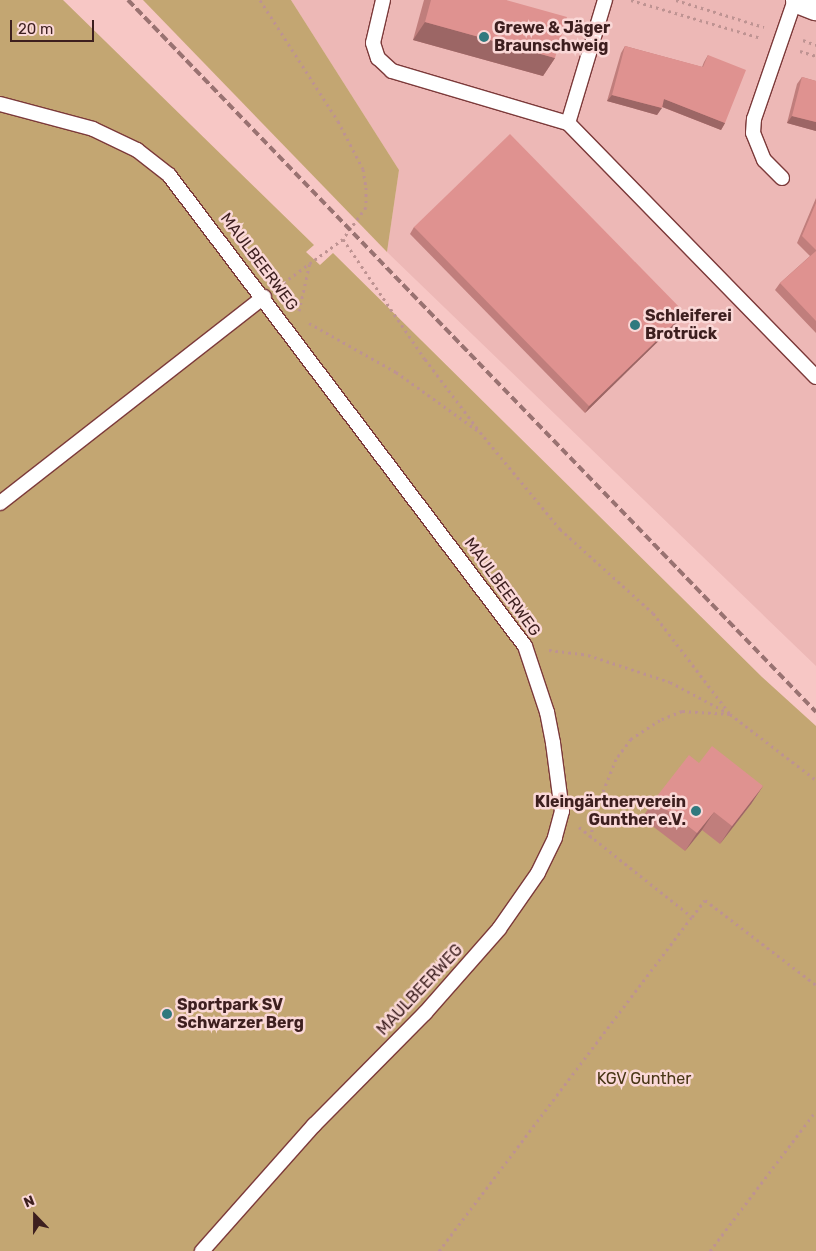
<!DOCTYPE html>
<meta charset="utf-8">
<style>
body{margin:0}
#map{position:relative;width:816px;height:1251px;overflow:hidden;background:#f7c7c5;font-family:Rubik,sans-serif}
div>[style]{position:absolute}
.built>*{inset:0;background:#edb8b6}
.green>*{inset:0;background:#c3a672}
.path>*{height:3px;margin-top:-1.5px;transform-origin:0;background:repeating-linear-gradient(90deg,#be9392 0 2.5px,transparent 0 6.5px)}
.roads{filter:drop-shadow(1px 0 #7c3a3a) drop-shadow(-1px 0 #7c3a3a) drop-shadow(0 1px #7c3a3a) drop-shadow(0 -1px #7c3a3a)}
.service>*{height:14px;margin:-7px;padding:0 7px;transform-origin:7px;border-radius:7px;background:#fff}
.tertiary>*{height:28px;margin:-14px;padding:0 14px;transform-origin:14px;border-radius:14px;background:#fff}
.rail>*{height:4px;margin-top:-2px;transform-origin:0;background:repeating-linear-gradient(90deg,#997271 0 8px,transparent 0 12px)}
.wall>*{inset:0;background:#c07e7c}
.shaded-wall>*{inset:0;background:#9c6665}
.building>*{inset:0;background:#df9290}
.dots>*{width:14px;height:14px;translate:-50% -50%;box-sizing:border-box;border:2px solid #fad8d7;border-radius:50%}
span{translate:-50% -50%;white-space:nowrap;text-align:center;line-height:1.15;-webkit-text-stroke:5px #fad8d7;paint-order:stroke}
.poi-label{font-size:16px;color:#3d1f1f;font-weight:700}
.left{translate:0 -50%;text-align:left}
.right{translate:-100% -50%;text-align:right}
.street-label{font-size:16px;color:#3d1f1f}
.park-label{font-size:16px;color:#483615}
.north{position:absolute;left:10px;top:1191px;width:50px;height:50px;-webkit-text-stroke:4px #fad8d7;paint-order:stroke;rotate:338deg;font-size:14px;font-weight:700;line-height:20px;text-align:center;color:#3d1f1f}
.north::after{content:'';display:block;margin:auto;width:18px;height:22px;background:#3d1f1f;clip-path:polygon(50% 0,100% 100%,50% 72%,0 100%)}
.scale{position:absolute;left:10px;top:20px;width:84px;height:22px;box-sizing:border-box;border:2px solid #3d1f1f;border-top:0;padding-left:6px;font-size:15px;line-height:18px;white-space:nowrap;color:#3d1f1f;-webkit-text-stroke:4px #fad8d7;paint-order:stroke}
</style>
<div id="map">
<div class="built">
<div style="clip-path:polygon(291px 0,816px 0,816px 666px,387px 252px,399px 170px)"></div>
</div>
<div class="green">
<div style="clip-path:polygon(0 0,63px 0,314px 245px,306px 252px,320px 265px,333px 253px,762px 677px,816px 726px,816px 1251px,0 1251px)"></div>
<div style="clip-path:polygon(143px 0,291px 0,399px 170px,387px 252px)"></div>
</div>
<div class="path">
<div style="left:260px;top:0;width:144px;rotate:57.2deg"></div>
<div style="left:338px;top:121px;width:54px;rotate:62.5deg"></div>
<div style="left:363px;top:169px;width:18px;rotate:81deg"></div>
<div style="left:366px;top:187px;width:20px;rotate:90deg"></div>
<div style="left:366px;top:207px;width:39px;rotate:126deg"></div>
<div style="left:343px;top:239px;width:79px;rotate:143.7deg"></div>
<div style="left:631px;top:0;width:135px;rotate:16.3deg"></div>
<div style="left:676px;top:0;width:92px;rotate:17.1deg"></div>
<div style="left:803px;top:40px;width:14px;rotate:21deg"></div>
<div style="left:800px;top:51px;width:17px;rotate:17deg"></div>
<div style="left:343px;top:239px;width:145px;rotate:55.7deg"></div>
<div style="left:425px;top:359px;width:91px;rotate:53deg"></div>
<div style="left:480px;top:432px;width:126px;rotate:50.5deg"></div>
<div style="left:560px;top:529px;width:125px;rotate:42.1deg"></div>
<div style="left:653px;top:613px;width:127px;rotate:52.7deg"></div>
<div style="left:730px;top:714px;width:48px;rotate:-176.4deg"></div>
<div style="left:682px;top:711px;width:24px;rotate:158deg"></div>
<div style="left:660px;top:720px;width:35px;rotate:147deg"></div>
<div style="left:631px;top:739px;width:25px;rotate:127deg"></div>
<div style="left:616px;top:759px;width:48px;rotate:111.8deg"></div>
<div style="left:598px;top:804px;width:35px;rotate:103deg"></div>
<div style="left:299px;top:311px;width:50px;rotate:-77.3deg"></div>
<div style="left:309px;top:323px;width:100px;rotate:29.4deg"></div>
<div style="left:396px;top:372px;width:100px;rotate:35.6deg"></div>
<div style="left:549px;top:650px;width:39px;rotate:7deg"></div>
<div style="left:588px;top:655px;width:86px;rotate:18.2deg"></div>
<div style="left:670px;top:682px;width:68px;rotate:28.1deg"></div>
<div style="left:730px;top:714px;width:108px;rotate:37.5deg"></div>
<div style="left:579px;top:827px;width:144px;rotate:38.5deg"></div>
<div style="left:692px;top:917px;width:21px;rotate:-53deg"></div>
<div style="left:705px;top:900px;width:140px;rotate:37.4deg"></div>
<div style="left:439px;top:1251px;width:419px;rotate:-52.9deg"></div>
<div style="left:710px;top:1251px;width:176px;rotate:-52.9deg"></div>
</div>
<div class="roads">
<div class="service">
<div style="left:383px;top:0;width:44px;rotate:103.1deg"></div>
<div style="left:373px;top:43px;width:16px;rotate:72deg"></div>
<div style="left:378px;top:58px;width:19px;rotate:43deg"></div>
<div style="left:392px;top:71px;width:184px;rotate:16.5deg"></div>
<div style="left:605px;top:0;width:128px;rotate:106.7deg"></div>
<div style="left:568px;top:123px;width:355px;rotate:45.7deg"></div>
<div style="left:0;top:104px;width:96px;rotate:15deg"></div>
<div style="left:93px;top:129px;width:49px;rotate:25.5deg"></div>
<div style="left:137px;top:150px;width:41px;rotate:38deg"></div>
<div style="left:169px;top:175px;width:590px;rotate:52.92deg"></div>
<div style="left:525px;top:646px;width:70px;rotate:71.6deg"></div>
<div style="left:547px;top:712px;width:32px;rotate:79deg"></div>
<div style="left:553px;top:743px;width:69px;rotate:82.5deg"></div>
<div style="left:562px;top:811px;width:28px;rotate:105deg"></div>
<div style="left:555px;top:838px;width:39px;rotate:116deg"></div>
<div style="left:538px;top:873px;width:68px;rotate:124.9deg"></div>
<div style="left:499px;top:929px;width:112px;rotate:131.4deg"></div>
<div style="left:425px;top:1013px;width:158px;rotate:134.7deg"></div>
<div style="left:314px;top:1125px;width:169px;rotate:131.6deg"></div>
<div style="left:782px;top:178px;width:25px;rotate:-135deg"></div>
<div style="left:764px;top:160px;width:29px;rotate:-112deg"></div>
<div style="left:753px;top:133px;width:14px;rotate:-86deg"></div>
<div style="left:754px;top:119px;width:126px;rotate:-71deg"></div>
<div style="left:0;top:503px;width:335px;rotate:-38deg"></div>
</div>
<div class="tertiary">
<div style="left:800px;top:0;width:17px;rotate:21deg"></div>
</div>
</div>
<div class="rail">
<div style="left:128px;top:0;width:990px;rotate:45.98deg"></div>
</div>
<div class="wall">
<div style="clip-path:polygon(424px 0,506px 0,555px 58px,543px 76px,413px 40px)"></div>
<div style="clip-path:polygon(625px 46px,702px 67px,704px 62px,708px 55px,725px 123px,721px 130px,662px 107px,657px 115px,607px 101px,621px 53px)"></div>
<div style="clip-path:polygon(802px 77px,816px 81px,816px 131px,787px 123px,797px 84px)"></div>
<div style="clip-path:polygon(816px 198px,816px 333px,775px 290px,780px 283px,810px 256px,797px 243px)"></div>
<div style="clip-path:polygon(414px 227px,685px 313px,681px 319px,585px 413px,410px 234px)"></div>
<div style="clip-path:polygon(699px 763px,763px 786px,751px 804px,720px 844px,702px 830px,685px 851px,642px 818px,654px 800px)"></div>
</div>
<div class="shaded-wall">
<div style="clip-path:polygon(425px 22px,555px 58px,543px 76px,413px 40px)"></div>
<div style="clip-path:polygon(612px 95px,662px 108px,657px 115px,607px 101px)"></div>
<div style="clip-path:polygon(664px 99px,725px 123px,721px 130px,660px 106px)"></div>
<div style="clip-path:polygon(792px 116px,816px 122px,816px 131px,787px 123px)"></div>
<div style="clip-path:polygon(685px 313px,681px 319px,585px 413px,589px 406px)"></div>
<div style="clip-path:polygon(763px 786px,751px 804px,720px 844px,732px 826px)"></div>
<div style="clip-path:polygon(714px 812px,702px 830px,685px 851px,697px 833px)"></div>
</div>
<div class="building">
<div style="clip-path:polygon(431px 0,506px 0,567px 17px,555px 58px,425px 22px)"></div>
<div style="clip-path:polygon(625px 46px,703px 67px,708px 55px,746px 70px,725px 123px,664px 99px,662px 108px,612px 95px)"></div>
<div style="clip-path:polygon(802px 77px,816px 81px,816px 122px,792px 116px)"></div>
<div style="clip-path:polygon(510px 134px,685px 313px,589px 406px,414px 227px)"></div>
<div style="clip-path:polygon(816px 203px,816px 250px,802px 236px)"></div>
<div style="clip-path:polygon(816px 251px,816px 321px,780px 283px)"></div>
<div style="clip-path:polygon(712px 746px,763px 786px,732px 826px,714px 812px,697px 833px,654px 800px,689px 755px,699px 763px)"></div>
</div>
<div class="dots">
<div style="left:484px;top:37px;background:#30797e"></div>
<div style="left:635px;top:325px;background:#30797e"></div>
<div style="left:696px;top:811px;background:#30797e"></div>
<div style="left:167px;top:1014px;background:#30797e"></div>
</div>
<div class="poi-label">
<span class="left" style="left:494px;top:37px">Grewe &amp; Jäger<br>Braunschweig</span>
<span class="left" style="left:645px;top:325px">Schleiferei<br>Brotrück</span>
<span class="right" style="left:686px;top:811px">Kleingärtnerverein<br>Gunther e.V.</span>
<span class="left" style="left:177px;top:1014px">Sportpark SV<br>Schwarzer Berg</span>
</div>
<div class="street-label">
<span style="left:259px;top:262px;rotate:53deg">MAULBEERWEG</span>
<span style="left:502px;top:587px;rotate:54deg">MAULBEERWEG</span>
<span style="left:420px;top:990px;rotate:-47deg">MAULBEERWEG</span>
</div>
<div class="park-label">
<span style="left:644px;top:1079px">KGV Gunther</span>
</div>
<div class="north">N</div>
<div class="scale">20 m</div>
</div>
